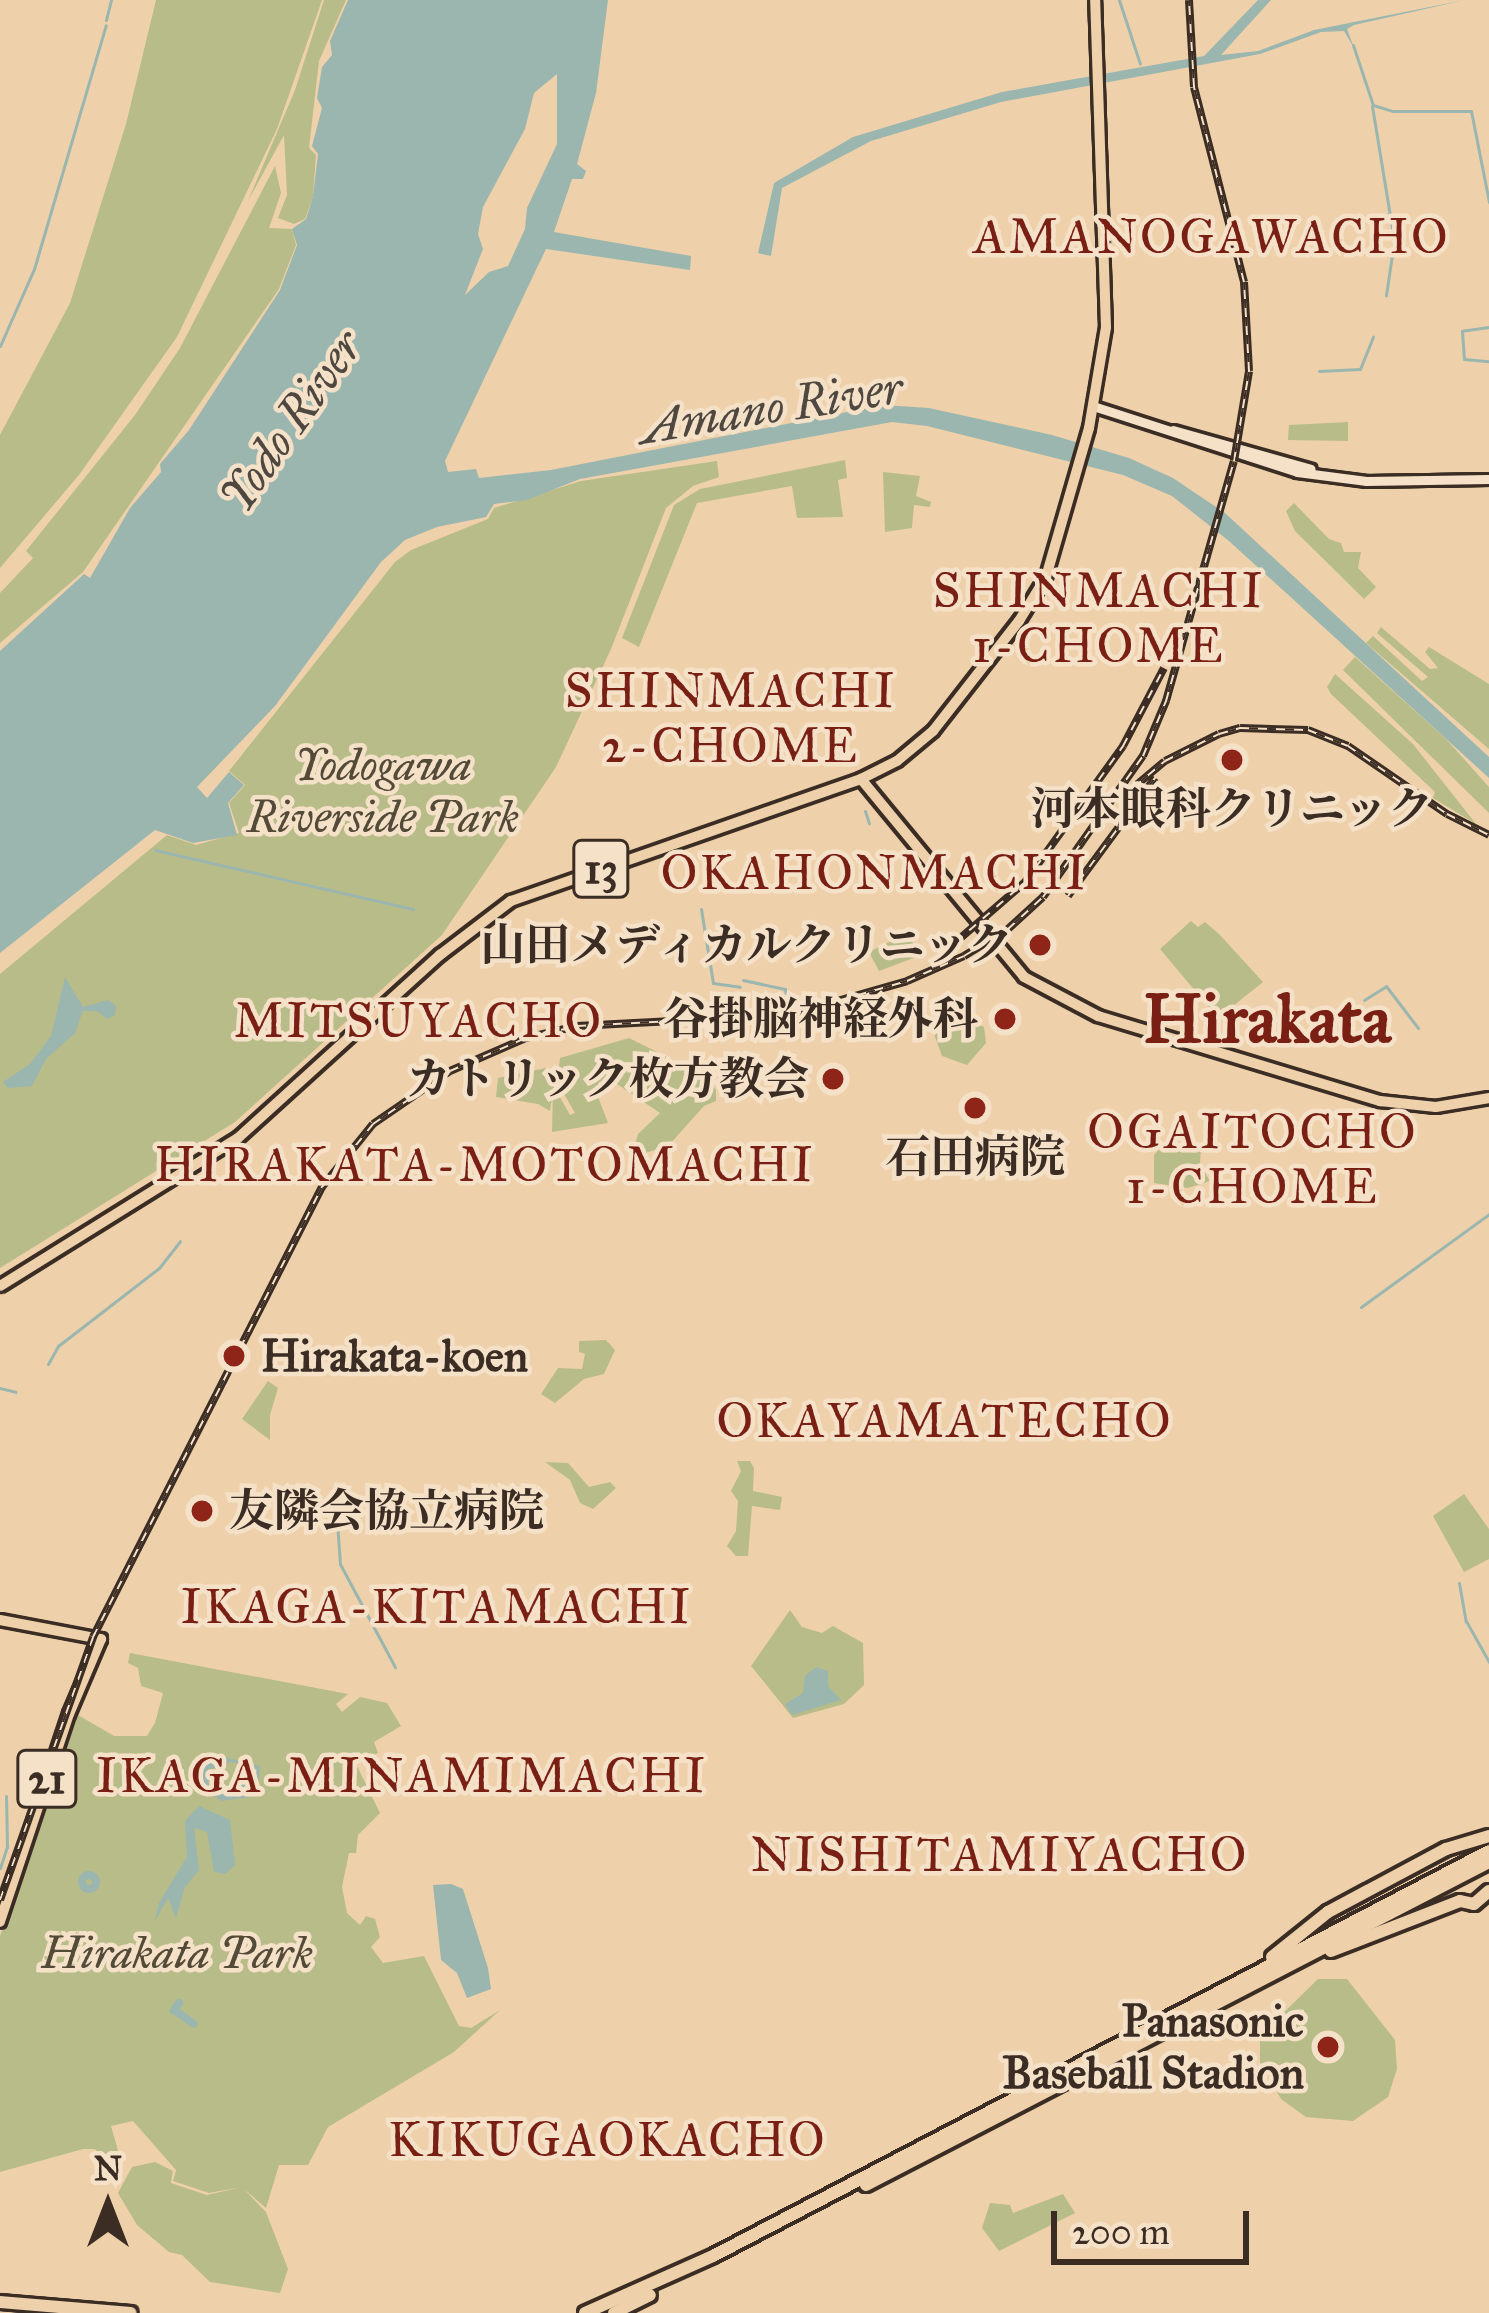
<!DOCTYPE html>
<meta charset="utf-8">
<style>
body{margin:0}
#map{position:relative;width:1489px;height:2313px;overflow:hidden;background:#eed1aa;font-family:"IM FELL Great Primer","Noto Serif JP",serif}
div>[style]{position:absolute}
.green>*{inset:0;background:#b8bc88}
.water>*{inset:0;background:#9bb6af}
.stream>*{height:3px;margin:-1.5px;padding:0 1.5px;transform-origin:1.5px;border-radius:1.5px;background:#9bb6af}
.canal>*{height:8px;margin:-4px;padding:0 4px;transform-origin:4px;border-radius:4px;background:#9bb6af}
.canal>.ring{margin:-4px;padding:0;box-sizing:content-box;background:none;border:8px solid #9bb6af;border-radius:50%}
.roads{filter:drop-shadow(3px 0 #3b2d24) drop-shadow(-3px 0 #3b2d24) drop-shadow(0 3px #3b2d24) drop-shadow(0 -3px #3b2d24)}
.secondary>*{height:9px;margin:-4.5px;padding:0 4.5px;transform-origin:4.5px;border-radius:4.5px;background:#f4e1c8}
.primary>*{height:10px;margin:-5px;padding:0 5px;transform-origin:5px;border-radius:5px;background:#eed1aa}
.trunk>*{height:12px;margin:-6px;padding:0 6px;transform-origin:6px;border-radius:6px;background:#eed1aa}
.rail>*{height:8px;margin-top:-4px;transform-origin:0;background:repeating-linear-gradient(90deg,#f4e1c8 0 9px,#3b2d24 0 18px);box-sizing:border-box;border-block:3px solid #3b2d24}
.dots>*{width:33px;height:33px;translate:-50% -50%;box-sizing:border-box;border:6px solid #f4e1c8;border-radius:50%}
span{translate:-50% -50%;white-space:nowrap;text-align:center;line-height:1.15;-webkit-text-stroke:9px #f4e1c8;paint-order:stroke}
.shield-label span{padding:3px 9px;background:#f4e1c8;border:3px solid;border-radius:9px;-webkit-text-stroke-width:0}
.shield-label{font-size:42px;color:#3b2d24;font-weight:700}
.park-label{font-size:45px;color:#544a38;font-style:italic}
.poi-label{font-size:45px;color:#3b2d24;font-weight:700}
.right{translate:-100% -50%;text-align:right}
.left{translate:0 -50%;text-align:left}
.neighbourhood-label{font-size:48px;color:#7a1f14;letter-spacing:3px}
.water-label{font-size:48px;color:#4e4840;font-style:italic}
.town-label{font-size:69px;color:#7a1f14;font-weight:700}
.north{position:absolute;left:48px;top:2145px;width:120px;height:120px;-webkit-text-stroke:9px #f4e1c8;paint-order:stroke;rotate:0deg;font-size:33px;font-weight:700;line-height:48px;text-align:center;color:#3b2d24}
.north::after{content:'';display:block;margin:auto;width:42px;height:54px;background:#3b2d24;clip-path:polygon(50% 0,100% 100%,50% 72%,0 100%)}
.scale{position:absolute;left:1051px;top:2211px;width:198px;height:54px;box-sizing:border-box;border:6px solid #3b2d24;border-top:0;padding-left:15px;font-size:36px;line-height:42px;white-space:nowrap;color:#3b2d24;-webkit-text-stroke:9px #f4e1c8;paint-order:stroke}
</style>
<div id="map">
<div class="green">
<div style="clip-path:polygon(156px 0,322px 0,277px 129px,177px 337px,79px 475px,0 568px,0 435px,70px 303px,126px 124px)"></div>
<div style="clip-path:polygon(324px 0,346px 0,319px 61px,309px 148px,316px 155px,313px 196px,305px 219px,294px 224px,278px 218px,287px 195px,284px 135px,248px 201px,295px 90px)"></div>
<div style="clip-path:polygon(275px 166px,281px 193px,269px 228px,292px 229px,296px 245px,279px 289px,83px 572px,0 643px,0 593px,33px 558px,26px 551px,135px 415px,180px 348px)"></div>
<div style="clip-path:polygon(1348px 422px,1348px 441px,1288px 440px,1289px 425px)"></div>
<div style="clip-path:polygon(845px 460px,847px 478px,838px 480px,843px 517px,797px 518px,792px 486px,697px 503px,639px 647px,622px 638px,674px 505px,700px 489px)"></div>
<div style="clip-path:polygon(717px 461px,719px 477px,693px 486px,666px 508px,611px 649px,556px 767px,442px 935px,235px 1122px,0 1268px,0 974px,167px 835px,196px 845px,239px 833px,229px 803px,245px 785px,229px 771px,395px 562px,411px 550px,488px 519px,494px 508px,581px 481px)"></div>
<div style="clip-path:polygon(883px 472px,920px 476px,916px 496px,931px 502px,930px 507px,914px 505px,912px 528px,885px 532px)"></div>
<div style="clip-path:polygon(1294px 503px,1329px 539px,1341px 543px,1344px 552px,1361px 552px,1358px 568px,1376px 587px,1364px 599px,1295px 531px,1286px 511px)"></div>
<div style="clip-path:polygon(1381px 627px,1430px 669px,1438px 668px,1425px 652px,1429px 647px,1489px 684px,1489px 749px,1366px 643px,1373px 636px,1422px 681px,1428px 677px,1377px 633px)"></div>
<div style="clip-path:polygon(1355px 657px,1446px 739px,1489px 787px,1489px 813px,1343px 670px)"></div>
<div style="clip-path:polygon(1335px 674px,1413px 744px,1476px 824px,1433px 798px,1435px 792px,1331px 694px,1327px 687px)"></div>
<div style="clip-path:polygon(1191px 921px,1198px 927px,1205px 922px,1219px 934px,1263px 982px,1218px 1018px,1160px 949px)"></div>
<div style="clip-path:polygon(908px 933px,919px 956px,879px 971px,869px 952px)"></div>
<div style="clip-path:polygon(977px 1024px,984px 1027px,986px 1043px,967px 1065px,942px 1056px,934px 1034px)"></div>
<div style="clip-path:polygon(629px 1038px,679px 1063px,700px 1067px,716px 1090px,716px 1101px,704px 1106px,668px 1146px,632px 1157px,638px 1134px,660px 1113px,611px 1080px,599px 1082px,597px 1094px,608px 1123px,552px 1132px,553px 1089px,550px 1111px,538px 1104px,496px 1097px,498px 1078px,546px 1068px,553px 1071px,552px 1083px,570px 1115px,575px 1113px,557px 1082px,560px 1058px)"></div>
<div style="clip-path:polygon(1188px 1142px,1201px 1146px,1200px 1165px,1210px 1181px,1188px 1188px,1154px 1183px,1154px 1155px,1162px 1146px)"></div>
<div style="clip-path:polygon(606px 1340px,615px 1350px,604px 1374px,584px 1379px,555px 1403px,541px 1394px,558px 1368px,582px 1369px,585px 1354px,579px 1352px,579px 1341px)"></div>
<div style="clip-path:polygon(268px 1381px,278px 1388px,270px 1415px,270px 1440px,242px 1419px)"></div>
<div style="clip-path:polygon(737px 1461px,750px 1461px,754px 1468px,753px 1491px,782px 1497px,780px 1510px,752px 1506px,748px 1556px,736px 1556px,727px 1546px,736px 1531px,738px 1501px,731px 1491px,741px 1471px)"></div>
<div style="clip-path:polygon(545px 1462px,568px 1463px,589px 1487px,610px 1482px,616px 1488px,593px 1509px,580px 1503px,570px 1480px)"></div>
<div style="clip-path:polygon(1464px 1494px,1489px 1529px,1489px 1559px,1464px 1572px,1433px 1516px)"></div>
<div style="clip-path:polygon(790px 1610px,802px 1627px,822px 1633px,833px 1626px,863px 1643px,864px 1685px,844px 1704px,793px 1718px,751px 1666px)"></div>
<div style="clip-path:polygon(130px 1653px,348px 1694px,336px 1704px,342px 1712px,360px 1697px,387px 1703px,401px 1726px,374px 1742px,378px 1753px,356px 1764px,380px 1813px,358px 1835px,356px 1853px,349px 1853px,342px 1887px,347px 1913px,360px 1925px,366px 1916px,375px 1919px,380px 1937px,371px 1947px,383px 1963px,424px 1956px,459px 2026px,471px 2028px,500px 2010px,454px 2052px,328px 2127px,308px 2165px,279px 2165px,266px 2208px,244px 2189px,266px 2212px,288px 2269px,280px 2293px,210px 2282px,182px 2255px,169px 2252px,137px 2225px,118px 2193px,132px 2167px,155px 2162px,173px 2171px,171px 2183px,207px 2195px,242px 2187px,209px 2193px,173px 2181px,176px 2170px,133px 2121px,111px 2126px,119px 2154px,102px 2158px,95px 2149px,83px 2149px,0 2172px,0 1936px,78px 1715px,114px 1736px,147px 1736px,155px 1723px,163px 1693px,141px 1686px,138px 1668px,128px 1663px)"></div>
<div style="clip-path:polygon(1318px 1979px,1347px 1979px,1395px 2040px,1397px 2069px,1388px 2097px,1353px 2121px,1306px 2117px,1281px 2099px,1260px 2062px,1260px 2041px,1272px 2024px)"></div>
<div style="clip-path:polygon(1063px 2194px,1075px 2213px,999px 2251px,982px 2228px,990px 2203px,1010px 2205px,1013px 2213px)"></div>
</div>
<div class="water">
<div style="clip-path:polygon(evenodd,348px 0,608px 0,596px 93px,577px 164px,586px 171px,583px 179px,572px 179px,554px 232px,691px 256px,690px 270px,546px 249px,445px 461px,448px 472px,476px 469px,479px 478px,551px 470px,883px 405px,929px 408px,1052px 435px,1129px 458px,1173px 478px,1225px 513px,1489px 757px,1489px 778px,1229px 541px,1172px 496px,1123px 475px,927px 426px,892px 422px,580px 479px,527px 500px,494px 504px,486px 517px,437px 527px,405px 540px,381px 562px,275px 706px,197px 787px,207px 798px,229px 772px,244px 785px,228px 803px,237px 835px,193px 843px,155px 830px,0 953px,0 651px,84px 574px,90px 578px,130px 508px,161px 472px,160px 464px,189px 430px,280px 290px,297px 245px,292px 229px,306px 219px,313px 196px,318px 154px,312px 146px,322px 108px,317px 98px,322px 67px,332px 55px,330px 41px,348px 0,557px 74px,557px 144px,527px 208px,525px 229px,508px 266px,489px 272px,465px 295px,483px 249px,478px 234px,483px 207px,525px 129px,534px 93px,557px 74px)"></div>
<div style="clip-path:polygon(1258px 0,1271px 0,1221px 55px,1258px 51px,1314px 30px,1465px 0,1354px 25px,1347px 29px,1354px 48px,1344px 31px,1321px 32px,1260px 54px,1001px 102px,871px 141px,782px 188px,771px 256px,758px 253px,774px 183px,853px 137px,1002px 92px,1204px 56px)"></div>
<div style="clip-path:polygon(65px 977px,83px 1007px,108px 1000px,116px 1006px,115px 1015px,107px 1019px,97px 1011px,83px 1011px,75px 1033px,46px 1059px,32px 1086px,8px 1088px,3px 1082px,30px 1064px,51px 1036px)"></div>
<div style="clip-path:polygon(816px 1667px,828px 1671px,828px 1686px,841px 1700px,792px 1715px,785px 1704px,803px 1693px,805px 1676px)"></div>
<div style="clip-path:polygon(evenodd,224px 1757px,260px 1766px,258px 1787px,249px 1797px,222px 1801px,202px 1788px,201px 1767px,224px 1757px,231px 1762px,244px 1764px,245px 1775px,252px 1772px,253px 1779px,232px 1785px,234px 1794px,230px 1786px,209px 1788px,206px 1770px,231px 1762px)"></div>
<div style="clip-path:polygon(199px 1806px,230px 1820px,235px 1865px,225px 1874px,214px 1872px,207px 1832px,194px 1828px,199px 1870px,185px 1887px,176px 1918px,168px 1898px,155px 1921px,159px 1903px,187px 1857px,185px 1821px)"></div>
<div style="clip-path:polygon(451px 1884px,463px 1889px,488px 1968px,491px 1989px,467px 1998px,457px 1973px,441px 1960px,433px 1885px)"></div>
</div>
<div class="stream">
<div style="left:1119px;top:0;width:67px;rotate:71.8deg"></div>
<div style="left:106px;top:20px;width:21px;rotate:-76deg"></div>
<div style="left:1353px;top:45px;width:63px;rotate:71.6deg"></div>
<div style="left:1373px;top:105px;width:21px;rotate:17deg"></div>
<div style="left:1393px;top:111px;width:78px"></div>
<div style="left:1471px;top:111px;width:93px;rotate:78.8deg"></div>
<div style="left:1372px;top:106px;width:137px;rotate:80.7deg"></div>
<div style="left:1394px;top:241px;width:55px;rotate:98.4deg"></div>
<div style="left:1489px;top:327px;width:27px;rotate:172deg"></div>
<div style="left:1462px;top:331px;width:28px;rotate:86deg"></div>
<div style="left:1464px;top:359px;width:25px;rotate:5deg"></div>
<div style="left:0;top:346px;width:84px;rotate:-66.2deg"></div>
<div style="left:34px;top:269px;width:254px;rotate:-73.6deg"></div>
<div style="left:1319px;top:371px;width:41px;rotate:-2.8deg"></div>
<div style="left:1360px;top:369px;width:35px;rotate:-68deg"></div>
<div style="left:865px;top:811px;width:13px;rotate:72deg"></div>
<div style="left:155px;top:850px;width:265px;rotate:12.9deg"></div>
<div style="left:701px;top:909px;width:75px;rotate:80.8deg"></div>
<div style="left:713px;top:983px;width:27px;rotate:8deg"></div>
<div style="left:743px;top:980px;width:43px;rotate:12.1deg"></div>
<div style="left:785px;top:989px;width:7px;rotate:82deg"></div>
<div style="left:1364px;top:1000px;width:26px;rotate:-32deg"></div>
<div style="left:1386px;top:986px;width:53px;rotate:52.7deg"></div>
<div style="left:1361px;top:1307px;width:158px;rotate:-36deg"></div>
<div style="left:48px;top:1364px;width:21px;rotate:-61deg"></div>
<div style="left:58px;top:1346px;width:128px;rotate:-37.7deg"></div>
<div style="left:159px;top:1268px;width:34px;rotate:-52deg"></div>
<div style="left:0;top:1388px;width:16px;rotate:14deg"></div>
<div style="left:335px;top:1494px;width:70px;rotate:85.9deg"></div>
<div style="left:340px;top:1564px;width:117px;rotate:61.9deg"></div>
<div style="left:1459px;top:1583px;width:39px;rotate:80deg"></div>
<div style="left:1466px;top:1621px;width:47px;rotate:60.7deg"></div>
<div style="left:0;top:1868px;width:22px;rotate:-72deg"></div>
<div style="left:7px;top:1847px;width:51px;rotate:-91.1deg"></div>
</div>
<div class="canal">
<div class="ring" style="left:82px;top:1875px;width:6px;height:6px"></div>
<div style="left:179px;top:2003px;width:9px;rotate:126deg"></div>
<div style="left:174px;top:2010px;width:24px;rotate:35deg"></div>
</div>
<div class="roads">
<div class="secondary">
<div style="left:1093px;top:406px;width:214px;rotate:17.9deg"></div>
<div style="left:1297px;top:472px;width:70px;rotate:7.4deg"></div>
<div style="left:1366px;top:481px;width:123px;rotate:-0.9deg"></div>
<div style="left:1173px;top:430px;width:143px;rotate:15.8deg"></div>
</div>
<div class="primary">
<div style="left:861px;top:779px;width:256px;rotate:50.5deg"></div>
<div style="left:1024px;top:977px;width:84px;rotate:27.8deg"></div>
<div style="left:1098px;top:1016px;width:295px;rotate:16.8deg"></div>
<div style="left:1380px;top:1101px;width:56px;rotate:6.1deg"></div>
<div style="left:1436px;top:1107px;width:54px;rotate:-9.6deg"></div>
<div style="left:0;top:1286px;width:280px;rotate:-31.9deg"></div>
<div style="left:238px;top:1138px;width:273px;rotate:-42.2deg"></div>
<div style="left:440px;top:955px;width:89px;rotate:-37.3deg"></div>
<div style="left:511px;top:901px;width:371px;rotate:-19.2deg"></div>
<div style="left:861px;top:779px;width:40px;rotate:-26.6deg"></div>
<div style="left:897px;top:761px;width:47px;rotate:-39.8deg"></div>
<div style="left:933px;top:731px;width:140px;rotate:-52deg"></div>
<div style="left:1019px;top:621px;width:52px;rotate:-58.5deg"></div>
<div style="left:1046px;top:577px;width:155px;rotate:-73.9deg"></div>
<div style="left:1089px;top:428px;width:102px;rotate:-80.4deg"></div>
<div style="left:1106px;top:327px;width:327px;rotate:-91.9deg"></div>
<div style="left:0;top:1620px;width:103px;rotate:10.7deg"></div>
<div style="left:101px;top:1639px;width:82px;rotate:113.1deg"></div>
<div style="left:69px;top:1714px;width:219px;rotate:108.4deg"></div>
</div>
<div class="trunk">
<div style="left:1331px;top:1951px;width:138px;rotate:-21.2deg"></div>
<div style="left:1460px;top:1901px;width:14px;rotate:12deg"></div>
<div style="left:1474px;top:1904px;width:20px;rotate:-41deg"></div>
<div style="left:1272px;top:1957px;width:72px;rotate:-38.8deg"></div>
<div style="left:1328px;top:1912px;width:134px;rotate:-28.1deg"></div>
<div style="left:1446px;top:1849px;width:45px;rotate:-16.8deg"></div>
<div style="left:866px;top:2185px;width:702px;rotate:-27.4deg"></div>
<div style="left:0;top:2302px;width:131px;rotate:4.8deg"></div>
<div style="left:585px;top:2313px;width:140px;rotate:-24deg"></div>
<div style="left:713px;top:2256px;width:875px;rotate:-27.56deg"></div>
<div style="left:614px;top:2313px;width:40px;rotate:-26.6deg"></div>
</div>
</div>
<div class="rail">
<div style="left:1134px;top:787px;width:40px;rotate:-40deg"></div>
<div style="left:1165px;top:761px;width:60px;rotate:-26.6deg"></div>
<div style="left:1219px;top:734px;width:22px;rotate:-16deg"></div>
<div style="left:1240px;top:728px;width:68px;rotate:1.7deg"></div>
<div style="left:1308px;top:730px;width:43px;rotate:21.8deg"></div>
<div style="left:1348px;top:746px;width:120px;rotate:34.5deg"></div>
<div style="left:1447px;top:814px;width:47px;rotate:26.6deg"></div>
<div style="left:1068px;top:896px;width:147px;rotate:-53.6deg"></div>
<div style="left:942px;top:954px;width:110px;rotate:-40.9deg"></div>
<div style="left:1025px;top:882px;width:168px;rotate:-54.2deg"></div>
<div style="left:1123px;top:746px;width:88px;rotate:-62.3deg"></div>
<div style="left:0;top:1900px;width:279px;rotate:-70.5deg"></div>
<div style="left:93px;top:1637px;width:505px;rotate:-63.03deg"></div>
<div style="left:322px;top:1187px;width:81px;rotate:-51deg"></div>
<div style="left:373px;top:1124px;width:93px;rotate:-34.5deg"></div>
<div style="left:450px;top:1071px;width:83px;rotate:-23.5deg"></div>
<div style="left:526px;top:1038px;width:52px;rotate:-13.2deg"></div>
<div style="left:577px;top:1026px;width:211px;rotate:-3deg"></div>
<div style="left:788px;top:1015px;width:124px;rotate:-15.9deg"></div>
<div style="left:907px;top:981px;width:62px;rotate:-23.7deg"></div>
<div style="left:964px;top:956px;width:52px;rotate:-31.5deg"></div>
<div style="left:1008px;top:929px;width:47px;rotate:-42.4deg"></div>
<div style="left:1043px;top:897px;width:173px;rotate:-54.7deg"></div>
<div style="left:1143px;top:756px;width:60px;rotate:-67.3deg"></div>
<div style="left:1166px;top:701px;width:249px;rotate:-74.2deg"></div>
<div style="left:1234px;top:461px;width:91px;rotate:-80.5deg"></div>
<div style="left:1249px;top:371px;width:89px;rotate:-93.2deg"></div>
<div style="left:1244px;top:282px;width:201px;rotate:-104.4deg"></div>
<div style="left:1194px;top:87px;width:87px;rotate:-93.3deg"></div>
</div>
<div class="dots">
<div style="left:1232px;top:760px;background:#8f2418"></div>
<div style="left:1040px;top:945px;background:#8f2418"></div>
<div style="left:1005px;top:1019px;background:#8f2418"></div>
<div style="left:833px;top:1079px;background:#8f2418"></div>
<div style="left:975px;top:1108px;background:#8f2418"></div>
<div style="left:234px;top:1356px;background:#8f2418"></div>
<div style="left:202px;top:1511px;background:#8f2418"></div>
<div style="left:1328px;top:2047px;background:#8f2418"></div>
</div>
<div class="shield-label">
<span style="left:601px;top:869px">13</span>
<span style="left:47px;top:1779px">21</span>
</div>
<div class="park-label">
<span style="left:383px;top:791px">Yodogawa<br>Riverside Park</span>
<span style="left:177px;top:1953px">Hirakata Park</span>
</div>
<div class="poi-label">
<span style="left:1232px;top:809px">河本眼科クリニック</span>
<span class="right" style="left:1013px;top:945px">山田メディカルクリニック</span>
<span class="right" style="left:978px;top:1019px">谷掛脳神経外科</span>
<span class="right" style="left:809px;top:1079px">カトリック枚方教会</span>
<span style="left:975px;top:1157px">石田病院</span>
<span class="left" style="left:261px;top:1356px">Hirakata-koen</span>
<span class="left" style="left:229px;top:1511px">友隣会協立病院</span>
<span class="right" style="left:1304px;top:2047px">Panasonic<br>Baseball Stadion</span>
</div>
<div class="neighbourhood-label">
<span style="left:1212px;top:237px">AMANOGAWACHO</span>
<span style="left:1099px;top:618px">SHINMACHI<br>1-CHOME</span>
<span style="left:731px;top:718px">SHINMACHI<br>2-CHOME</span>
<span style="left:875px;top:873px">OKAHONMACHI</span>
<span style="left:419px;top:1021px">MITSUYACHO</span>
<span style="left:1253px;top:1159px">OGAITOCHO<br>1-CHOME</span>
<span style="left:485px;top:1165px">HIRAKATA-MOTOMACHI</span>
<span style="left:945px;top:1421px">OKAYAMATECHO</span>
<span style="left:437px;top:1607px">IKAGA-KITAMACHI</span>
<span style="left:402px;top:1776px">IKAGA-MINAMIMACHI</span>
<span style="left:1000px;top:1855px">NISHITAMIYACHO</span>
<span style="left:608px;top:2140px">KIKUGAOKACHO</span>
</div>
<div class="water-label">
<span style="left:771px;top:407px;rotate:-9deg">Amano River</span>
<span style="left:291px;top:421px;rotate:-55deg">Yodo River</span>
</div>
<div class="town-label">
<span style="left:1267px;top:1020px">Hirakata</span>
</div>
<div class="north">N</div>
<div class="scale">200 m</div>
</div>
